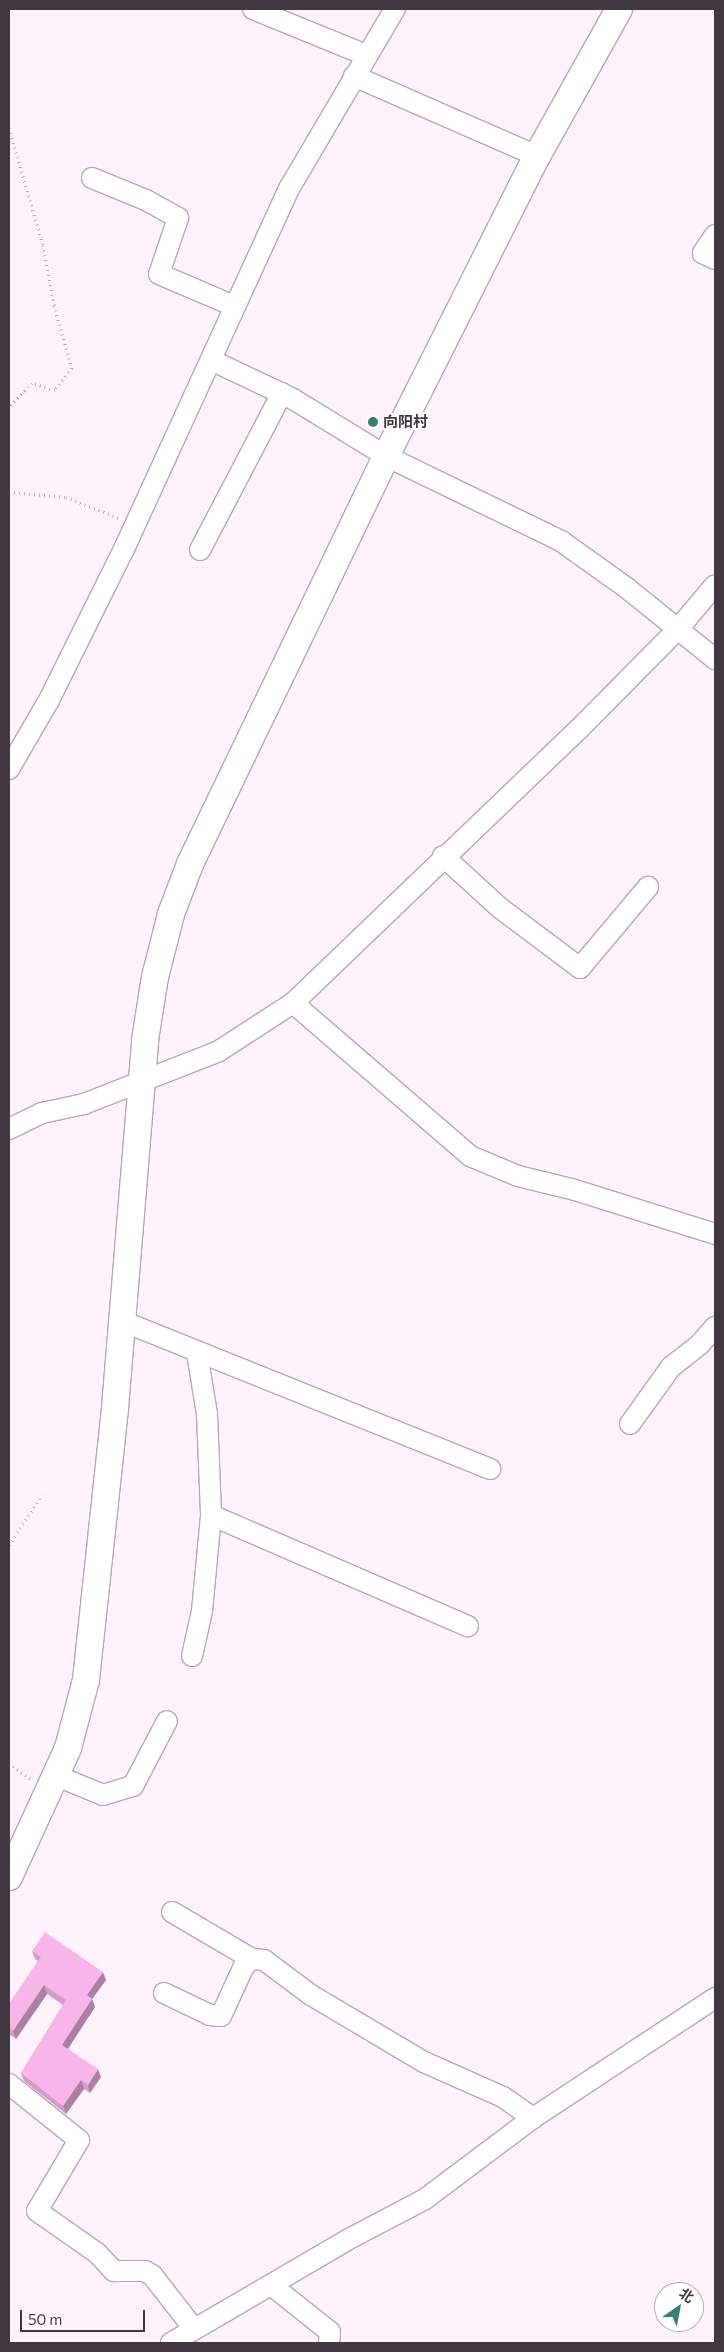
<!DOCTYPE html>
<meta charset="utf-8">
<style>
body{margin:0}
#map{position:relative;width:724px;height:2352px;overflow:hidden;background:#fef2fb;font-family:Commissioner,"Noto Sans SC",sans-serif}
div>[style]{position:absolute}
.path>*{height:3px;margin-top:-1.5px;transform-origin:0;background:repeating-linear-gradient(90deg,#b8aeb5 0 1px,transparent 0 5px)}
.roads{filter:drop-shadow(1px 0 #b9a7b5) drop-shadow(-1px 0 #b9a7b5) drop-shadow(0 1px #b9a7b5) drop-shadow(0 -1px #b9a7b5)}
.minor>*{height:20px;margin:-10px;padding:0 10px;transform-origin:10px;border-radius:10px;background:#fff}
.major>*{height:26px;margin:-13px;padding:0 13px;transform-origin:13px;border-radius:13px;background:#fff}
.wall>*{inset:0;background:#d59cc9}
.shaded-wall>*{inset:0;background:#ae7fa4}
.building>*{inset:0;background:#f8b5ea}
.dots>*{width:14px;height:14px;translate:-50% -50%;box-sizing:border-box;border:2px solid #fff;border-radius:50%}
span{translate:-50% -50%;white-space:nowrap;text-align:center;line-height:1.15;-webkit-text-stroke:4px #fff;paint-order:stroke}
.poi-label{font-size:15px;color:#40383e;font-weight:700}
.left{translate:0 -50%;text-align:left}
.frame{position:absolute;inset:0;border:10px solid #40383e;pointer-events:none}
.north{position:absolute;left:654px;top:2282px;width:50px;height:50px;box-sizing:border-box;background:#fff;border:1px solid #b3afb2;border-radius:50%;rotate:33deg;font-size:14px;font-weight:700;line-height:20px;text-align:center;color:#40383e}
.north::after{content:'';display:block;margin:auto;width:18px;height:22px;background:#397f76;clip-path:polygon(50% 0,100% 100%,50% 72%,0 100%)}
.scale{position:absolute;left:20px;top:2310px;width:125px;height:22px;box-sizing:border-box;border:2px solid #40383e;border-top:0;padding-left:6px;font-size:15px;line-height:18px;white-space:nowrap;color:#40383e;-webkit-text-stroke:4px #fff;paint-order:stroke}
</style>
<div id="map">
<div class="path">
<div style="left:9px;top:128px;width:122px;rotate:73.8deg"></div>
<div style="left:43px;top:245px;width:61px;rotate:79.6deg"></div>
<div style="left:54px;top:305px;width:66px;rotate:74.1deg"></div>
<div style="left:72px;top:368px;width:28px;rotate:128deg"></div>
<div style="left:55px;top:390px;width:24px;rotate:-163deg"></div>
<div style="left:32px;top:383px;width:33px;rotate:134deg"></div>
<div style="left:9px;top:492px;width:57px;rotate:5deg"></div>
<div style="left:66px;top:497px;width:57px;rotate:21.6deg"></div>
<div style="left:9px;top:1545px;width:60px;rotate:-56.6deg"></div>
<div style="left:9px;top:1763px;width:27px;rotate:36deg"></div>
</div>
<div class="roads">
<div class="minor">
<div style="left:253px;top:9px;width:122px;rotate:22.2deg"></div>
<div style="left:354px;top:76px;width:200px;rotate:23.6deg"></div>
<div style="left:92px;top:178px;width:58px;rotate:22.2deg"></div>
<div style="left:146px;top:200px;width:37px;rotate:29deg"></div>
<div style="left:178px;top:218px;width:59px;rotate:108.7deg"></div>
<div style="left:159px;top:274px;width:82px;rotate:23.1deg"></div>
<div style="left:715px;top:235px;width:22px;rotate:124deg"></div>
<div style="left:703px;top:253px;width:13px;rotate:27deg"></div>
<div style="left:211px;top:360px;width:91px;rotate:25.4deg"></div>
<div style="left:293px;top:399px;width:109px;rotate:31.5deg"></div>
<div style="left:386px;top:456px;width:195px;rotate:25.9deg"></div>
<div style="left:561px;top:541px;width:82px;rotate:35.6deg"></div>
<div style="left:628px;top:589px;width:112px;rotate:38.8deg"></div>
<div style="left:200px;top:550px;width:177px;rotate:-62.4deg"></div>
<div style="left:9px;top:769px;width:80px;rotate:-59.9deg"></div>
<div style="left:49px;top:700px;width:169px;rotate:-63.6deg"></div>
<div style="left:124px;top:549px;width:398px;rotate:-65.4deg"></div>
<div style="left:290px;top:187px;width:207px;rotate:-59.5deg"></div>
<div style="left:443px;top:856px;width:77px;rotate:42.4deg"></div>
<div style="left:500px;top:908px;width:100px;rotate:36.9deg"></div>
<div style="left:580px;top:968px;width:106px;rotate:-50deg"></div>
<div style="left:293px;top:1003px;width:234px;rotate:40.8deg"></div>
<div style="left:470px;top:1156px;width:52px;rotate:22.6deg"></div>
<div style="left:518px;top:1176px;width:59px;rotate:13.8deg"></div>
<div style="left:575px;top:1190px;width:147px;rotate:17.4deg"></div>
<div style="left:9px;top:1129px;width:37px;rotate:-26deg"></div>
<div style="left:42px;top:1113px;width:43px;rotate:-12.1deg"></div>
<div style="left:84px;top:1104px;width:145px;rotate:-21.4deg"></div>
<div style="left:219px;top:1051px;width:88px;rotate:-33deg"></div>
<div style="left:293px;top:1003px;width:395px;rotate:-43.8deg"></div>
<div style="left:578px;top:730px;width:142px;rotate:-45.3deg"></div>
<div style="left:678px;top:629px;width:57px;rotate:-49.9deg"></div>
<div style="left:122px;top:1321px;width:397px;rotate:21.9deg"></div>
<div style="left:197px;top:1353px;width:62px;rotate:80.7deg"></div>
<div style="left:207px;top:1414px;width:101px;rotate:87.7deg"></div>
<div style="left:211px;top:1515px;width:280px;rotate:23.4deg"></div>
<div style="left:630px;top:1424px;width:70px;rotate:-54.3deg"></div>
<div style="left:671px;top:1367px;width:37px;rotate:-38deg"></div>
<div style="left:700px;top:1344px;width:23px;rotate:-49deg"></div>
<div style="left:192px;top:1656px;width:46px;rotate:-77.5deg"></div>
<div style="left:202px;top:1611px;width:96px;rotate:-84.6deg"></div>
<div style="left:57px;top:1776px;width:50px;rotate:22.4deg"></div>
<div style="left:103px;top:1795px;width:31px;rotate:-17deg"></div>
<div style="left:133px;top:1786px;width:73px;rotate:-62.4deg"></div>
<div style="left:172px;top:1912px;width:93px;rotate:30.4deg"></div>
<div style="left:164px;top:1993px;width:51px;rotate:25.6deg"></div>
<div style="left:210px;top:2015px;width:11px;rotate:5deg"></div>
<div style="left:221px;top:2016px;width:55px;rotate:-65.3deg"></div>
<div style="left:244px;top:1966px;width:11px;rotate:-41deg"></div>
<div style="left:252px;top:1959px;width:12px;rotate:5deg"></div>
<div style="left:264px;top:1960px;width:59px;rotate:36.7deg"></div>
<div style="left:311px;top:1995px;width:131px;rotate:30.7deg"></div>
<div style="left:424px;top:2062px;width:86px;rotate:23.9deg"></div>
<div style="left:503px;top:2097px;width:37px;rotate:35deg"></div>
<div style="left:9px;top:2084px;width:90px;rotate:38.7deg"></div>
<div style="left:79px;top:2140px;width:82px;rotate:120.6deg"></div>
<div style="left:37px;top:2211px;width:73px;rotate:35deg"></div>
<div style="left:97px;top:2253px;width:25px;rotate:47deg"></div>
<div style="left:114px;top:2271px;width:31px"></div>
<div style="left:145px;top:2271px;width:8px;rotate:30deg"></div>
<div style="left:152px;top:2275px;width:68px;rotate:52.1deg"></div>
<div style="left:271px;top:2285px;width:75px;rotate:38.5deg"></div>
<div style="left:330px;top:2332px;width:11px;rotate:95deg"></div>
<div style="left:171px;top:2343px;width:204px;rotate:-30.3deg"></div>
<div style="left:347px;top:2240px;width:88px;rotate:-27.7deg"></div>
<div style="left:425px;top:2199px;width:135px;rotate:-36.9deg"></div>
<div style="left:533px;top:2118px;width:218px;rotate:-33.4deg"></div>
</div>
<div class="major">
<div style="left:9px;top:1877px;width:142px;rotate:-65.4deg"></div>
<div style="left:68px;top:1748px;width:70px;rotate:-75.2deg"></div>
<div style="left:86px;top:1680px;width:274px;rotate:-83.9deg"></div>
<div style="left:115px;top:1408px;width:369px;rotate:-85.3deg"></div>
<div style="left:145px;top:1040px;width:64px;rotate:-81deg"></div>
<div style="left:155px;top:977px;width:65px;rotate:-75.7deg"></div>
<div style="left:171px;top:914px;width:53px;rotate:-69.2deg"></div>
<div style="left:190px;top:864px;width:453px;rotate:-64.3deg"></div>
<div style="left:386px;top:456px;width:336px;rotate:-63.3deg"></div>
<div style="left:537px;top:156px;width:168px;rotate:-60.8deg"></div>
</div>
</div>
<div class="wall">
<div style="clip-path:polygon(32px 1951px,106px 1980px,92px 1999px,95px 2007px,68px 2049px,101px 2077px,90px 2093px,84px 2089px,66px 2114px,24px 2081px,21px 2073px,63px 2005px,47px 1994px,16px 2039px,9px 2034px,9px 2004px,38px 1961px,35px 1959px)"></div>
</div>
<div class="shaded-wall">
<div style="clip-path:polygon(103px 1972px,106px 1980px,92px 1999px,95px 2007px,65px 2053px,62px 2045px,87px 1995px)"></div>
<div style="clip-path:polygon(44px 1985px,47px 1994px,16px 2039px,13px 2031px)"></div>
<div style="clip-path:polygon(98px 2069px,101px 2077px,90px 2093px,88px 2085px)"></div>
<div style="clip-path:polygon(81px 2080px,84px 2089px,66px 2114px,63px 2106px)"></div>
</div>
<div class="building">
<div style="clip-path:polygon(45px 1932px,103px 1972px,87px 1995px,92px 1999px,62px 2045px,98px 2069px,88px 2085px,81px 2080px,63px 2106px,21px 2073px,66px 2000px,44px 1985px,13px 2031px,9px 2027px,9px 2004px,41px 1957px,32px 1951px)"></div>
</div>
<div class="dots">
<div style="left:373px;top:422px;background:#397f76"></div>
</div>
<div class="poi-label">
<span class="left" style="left:383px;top:422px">向阳村</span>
</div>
<div class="frame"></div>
<div class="north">北</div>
<div class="scale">50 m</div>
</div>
